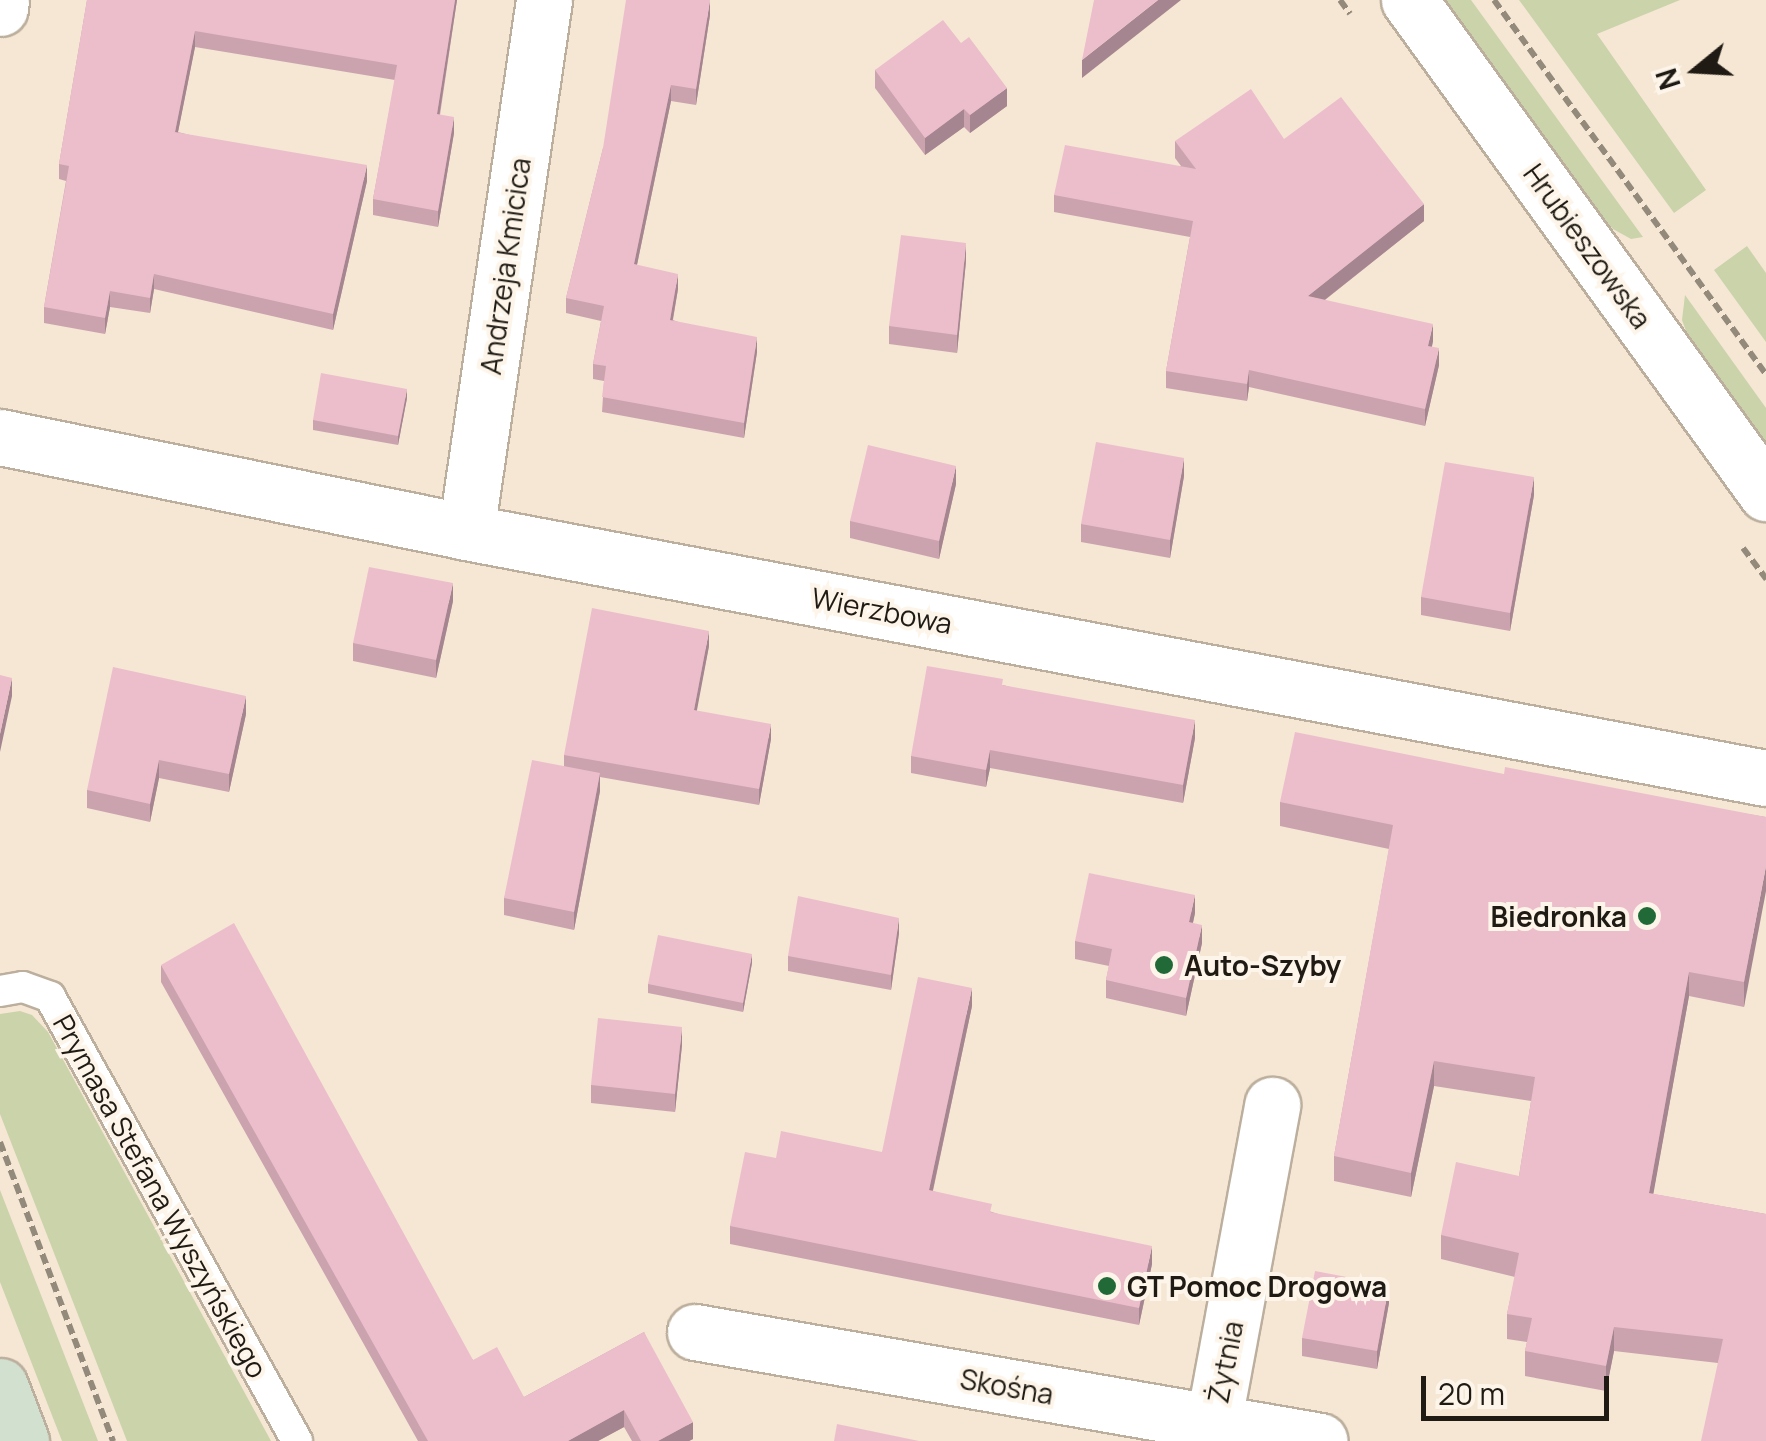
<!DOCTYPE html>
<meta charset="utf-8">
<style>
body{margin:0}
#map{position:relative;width:1766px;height:1441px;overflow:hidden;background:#f5e7d4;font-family:Manrope,sans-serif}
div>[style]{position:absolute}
.green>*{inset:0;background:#cbd3ab}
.path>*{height:6px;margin-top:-3px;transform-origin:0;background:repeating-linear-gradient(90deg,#938a7c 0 10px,transparent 0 15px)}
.roads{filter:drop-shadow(2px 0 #bcaf9d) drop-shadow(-2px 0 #bcaf9d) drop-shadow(0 2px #bcaf9d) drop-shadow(0 -2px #bcaf9d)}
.service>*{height:30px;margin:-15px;padding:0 15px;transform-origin:15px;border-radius:15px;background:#fff}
.minor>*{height:55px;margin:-27.5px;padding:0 27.5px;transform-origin:27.5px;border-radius:27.5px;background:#fff}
.tertiary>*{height:55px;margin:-27.5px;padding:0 27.5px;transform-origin:27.5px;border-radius:27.5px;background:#fff}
.secondary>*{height:55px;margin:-27.5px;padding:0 27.5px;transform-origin:27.5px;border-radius:27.5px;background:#d2e0d0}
.wall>*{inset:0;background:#cba3af}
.shaded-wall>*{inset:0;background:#a5858f}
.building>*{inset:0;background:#ecbecc}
.dots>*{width:28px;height:28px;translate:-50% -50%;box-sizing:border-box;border:5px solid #fdf5e9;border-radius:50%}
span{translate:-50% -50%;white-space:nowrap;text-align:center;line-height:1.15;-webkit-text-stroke:8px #fdf5e9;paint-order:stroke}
.street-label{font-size:28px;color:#1f1b14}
.poi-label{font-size:28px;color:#1f1b14;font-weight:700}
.right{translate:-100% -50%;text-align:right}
.left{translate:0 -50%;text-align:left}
.north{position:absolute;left:1646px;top:20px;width:100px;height:100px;-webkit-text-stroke:8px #fdf5e9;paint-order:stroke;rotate:252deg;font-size:28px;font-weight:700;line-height:40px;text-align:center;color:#1f1b14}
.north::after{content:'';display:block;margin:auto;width:35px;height:45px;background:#1f1b14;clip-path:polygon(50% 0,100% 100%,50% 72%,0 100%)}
.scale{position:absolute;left:1421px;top:1376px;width:188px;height:45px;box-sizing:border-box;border:5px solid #1f1b14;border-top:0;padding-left:12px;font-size:30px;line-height:35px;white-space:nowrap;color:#1f1b14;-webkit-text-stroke:8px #fdf5e9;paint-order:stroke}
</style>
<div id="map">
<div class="green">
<div style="clip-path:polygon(1441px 0,1471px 0,1643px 237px,1631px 239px,1613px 229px,1595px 210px)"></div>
<div style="clip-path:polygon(1519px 0,1680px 0,1597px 34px,1706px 190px,1674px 213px)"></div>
<div style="clip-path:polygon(1747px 246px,1766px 273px,1766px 342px,1714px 270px)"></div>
<div style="clip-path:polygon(1685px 295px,1766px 408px,1766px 446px,1690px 342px,1682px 320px)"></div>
<div style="clip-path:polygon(20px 1011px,32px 1015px,48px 1032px,271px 1441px,127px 1441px,0 1114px,0 1014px)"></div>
<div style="clip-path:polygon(0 1190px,98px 1441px,62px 1441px,0 1282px)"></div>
</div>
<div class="path">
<div style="left:1340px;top:0;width:17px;rotate:54deg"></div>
<div style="left:1494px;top:0;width:463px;rotate:54deg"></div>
<div style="left:1743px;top:548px;width:39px;rotate:53deg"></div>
<div style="left:0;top:1142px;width:320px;rotate:69.3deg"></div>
</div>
<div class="roads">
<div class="service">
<div style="left:0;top:991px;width:23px;rotate:-10deg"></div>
<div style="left:23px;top:987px;width:29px;rotate:20deg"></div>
<div style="left:50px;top:997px;width:508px;rotate:60.91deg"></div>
</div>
<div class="minor">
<div style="left:0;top:8px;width:8px;rotate:-83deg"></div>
<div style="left:0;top:437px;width:476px;rotate:11.5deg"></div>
<div style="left:466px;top:532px;width:1323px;rotate:10.72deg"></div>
<div style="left:466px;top:532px;width:538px;rotate:-81.66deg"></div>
<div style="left:695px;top:1332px;width:634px;rotate:9.89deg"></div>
<div style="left:1210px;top:1441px;width:342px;rotate:-79.5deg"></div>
</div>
<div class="tertiary">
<div style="left:1409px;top:0;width:609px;rotate:54.09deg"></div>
</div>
<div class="secondary">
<div style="left:0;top:1386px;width:59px;rotate:69.1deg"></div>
</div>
</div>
<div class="wall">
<div style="clip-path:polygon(87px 0,457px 0,440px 115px,454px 133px,438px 227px,373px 215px,373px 199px,395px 80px,195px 47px,178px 132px,367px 181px,333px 330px,154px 289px,150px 313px,110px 307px,105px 334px,44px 323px,44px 307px,66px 181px,59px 179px,59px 164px)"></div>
<div style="clip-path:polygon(710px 15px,696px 105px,671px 101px,637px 265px,678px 289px,673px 320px,757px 352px,744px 438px,602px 412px,604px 381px,593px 379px,593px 364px,601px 321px,566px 313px,566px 298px,603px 148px)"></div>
<div style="clip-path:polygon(961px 43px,1007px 106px,970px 133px,964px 127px,925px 155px,875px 88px,875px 70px)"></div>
<div style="clip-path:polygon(1284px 139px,1424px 221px,1325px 300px,1433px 341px,1432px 347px,1439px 365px,1425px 426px,1249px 387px,1247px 401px,1166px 388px,1166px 371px,1190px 237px,1054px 212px,1054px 195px,1181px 166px,1175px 158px,1175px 141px)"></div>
<div style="clip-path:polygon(966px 261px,957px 353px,889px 344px,889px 326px)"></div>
<div style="clip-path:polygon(407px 398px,398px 445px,313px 430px,313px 420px)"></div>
<div style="clip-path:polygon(1184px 476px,1170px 558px,1081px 542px,1081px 524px)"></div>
<div style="clip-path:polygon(956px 484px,939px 559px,850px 538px,850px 521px)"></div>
<div style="clip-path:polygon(1534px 495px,1510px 631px,1421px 615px,1421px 597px)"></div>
<div style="clip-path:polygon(453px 601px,436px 678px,353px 661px,353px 643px)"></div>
<div style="clip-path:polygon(709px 646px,696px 711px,771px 739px,759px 805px,600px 777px,600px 791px,574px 930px,504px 915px,504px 898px,564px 766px,564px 755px)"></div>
<div style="clip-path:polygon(1003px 685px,1195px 738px,1183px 803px,990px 768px,986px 787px,911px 773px,911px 756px)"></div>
<div style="clip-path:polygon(246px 714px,229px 792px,159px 778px,150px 822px,87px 808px,87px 790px)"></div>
<div style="clip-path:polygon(1504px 774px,1766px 817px,1744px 1007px,1689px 996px,1653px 1194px,1766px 1214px,1718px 1363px,1614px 1351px,1606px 1391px,1525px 1376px,1525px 1351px,1527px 1342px,1507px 1339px,1507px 1314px,1515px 1277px,1441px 1259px,1441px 1235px,1519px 1176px,1531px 1101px,1434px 1086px,1411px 1197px,1334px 1181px,1334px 1156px,1389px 849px,1280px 826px,1280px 802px)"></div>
<div style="clip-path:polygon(1195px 913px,1193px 923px,1202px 943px,1186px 1016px,1106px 998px,1106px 980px,1109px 966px,1075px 959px,1075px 941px)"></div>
<div style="clip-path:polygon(899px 933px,891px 990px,788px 971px,788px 956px)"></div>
<div style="clip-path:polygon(752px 963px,743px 1012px,648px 993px,648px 984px)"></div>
<div style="clip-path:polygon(161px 965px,473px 1360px,524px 1397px,644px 1332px,693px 1439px,689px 1441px,632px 1441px,624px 1427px,598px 1441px,418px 1441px,161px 982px)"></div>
<div style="clip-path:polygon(972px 1006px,933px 1191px,992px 1212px,1152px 1264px,1139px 1325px,730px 1244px,730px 1226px,776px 1158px,882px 1152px)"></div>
<div style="clip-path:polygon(682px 1045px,675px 1112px,591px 1103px,591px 1085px)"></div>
<div style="clip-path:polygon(1389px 1303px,1377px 1369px,1302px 1356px,1302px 1338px)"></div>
</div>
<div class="shaded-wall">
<div style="clip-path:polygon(455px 0,457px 0,437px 130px,437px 114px)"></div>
<div style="clip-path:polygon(710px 0,710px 15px,696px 105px,696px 89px)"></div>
<div style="clip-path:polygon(1158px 0,1181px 0,1082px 78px,1082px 60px)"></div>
<div style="clip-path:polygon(195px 31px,195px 47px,175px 147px,175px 132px)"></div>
<div style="clip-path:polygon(671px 85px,671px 101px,634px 279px,634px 264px)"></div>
<div style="clip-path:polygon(1007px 88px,1007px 106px,970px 133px,970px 115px)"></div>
<div style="clip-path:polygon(964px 109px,964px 127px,925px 155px,925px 138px)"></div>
<div style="clip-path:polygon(454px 117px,454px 133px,438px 227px,438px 211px)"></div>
<div style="clip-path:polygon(367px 165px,367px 181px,333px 330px,333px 314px)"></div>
<div style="clip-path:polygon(1424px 204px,1424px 221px,1308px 313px,1308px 296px)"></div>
<div style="clip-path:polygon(966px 243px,966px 261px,957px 353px,957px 335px)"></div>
<div style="clip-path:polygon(154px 274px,154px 289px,150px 313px,150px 298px)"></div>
<div style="clip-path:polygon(678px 274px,678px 289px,670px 335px,670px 320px)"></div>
<div style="clip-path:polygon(110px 291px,110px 307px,105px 334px,105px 318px)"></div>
<div style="clip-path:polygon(1433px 324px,1433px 341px,1428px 363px,1428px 346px)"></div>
<div style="clip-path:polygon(757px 337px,757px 352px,744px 438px,744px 423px)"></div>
<div style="clip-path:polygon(1439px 348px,1439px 365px,1425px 426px,1425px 409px)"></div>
<div style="clip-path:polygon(1249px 370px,1249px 387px,1247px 401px,1247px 384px)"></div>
<div style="clip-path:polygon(407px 389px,407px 398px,398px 445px,398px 436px)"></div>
<div style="clip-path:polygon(1184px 458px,1184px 476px,1170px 558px,1170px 540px)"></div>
<div style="clip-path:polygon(956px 466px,956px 484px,939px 559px,939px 541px)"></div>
<div style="clip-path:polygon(1534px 477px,1534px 495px,1510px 631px,1510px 613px)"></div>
<div style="clip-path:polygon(453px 583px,453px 601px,436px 678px,436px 660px)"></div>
<div style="clip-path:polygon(709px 631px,709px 646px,694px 726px,694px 710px)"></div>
<div style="clip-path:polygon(12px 678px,12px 696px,0 752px,0 734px)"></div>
<div style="clip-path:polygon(246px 696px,246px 714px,229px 792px,229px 774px)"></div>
<div style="clip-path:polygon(1195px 720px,1195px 738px,1183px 803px,1183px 785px)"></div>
<div style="clip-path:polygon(771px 724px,771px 739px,759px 805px,759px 789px)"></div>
<div style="clip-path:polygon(990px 750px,990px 768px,986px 787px,986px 770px)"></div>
<div style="clip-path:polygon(159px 760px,159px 778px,150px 822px,150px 804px)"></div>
<div style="clip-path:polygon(600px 773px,600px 791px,574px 930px,574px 912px)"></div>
<div style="clip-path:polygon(1766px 866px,1766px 891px,1744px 1007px,1744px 982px)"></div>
<div style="clip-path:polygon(1195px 895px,1195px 913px,1189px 940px,1189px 922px)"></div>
<div style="clip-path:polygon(899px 918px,899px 933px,891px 990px,891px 975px)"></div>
<div style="clip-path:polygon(1202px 925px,1202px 943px,1186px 1016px,1186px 998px)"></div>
<div style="clip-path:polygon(752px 954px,752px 963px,743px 1012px,743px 1003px)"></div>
<div style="clip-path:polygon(1689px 972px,1689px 996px,1649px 1218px,1649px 1193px)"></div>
<div style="clip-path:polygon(972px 988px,972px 1006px,929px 1208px,929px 1190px)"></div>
<div style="clip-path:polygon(682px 1027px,682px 1045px,675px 1112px,675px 1094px)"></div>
<div style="clip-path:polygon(1434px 1061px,1434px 1086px,1411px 1197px,1411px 1173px)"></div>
<div style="clip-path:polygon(1152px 1246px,1152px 1264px,1139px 1325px,1139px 1308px)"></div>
<div style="clip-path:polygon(1389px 1285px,1389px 1303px,1377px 1369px,1377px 1351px)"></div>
<div style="clip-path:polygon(1614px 1327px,1614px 1351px,1606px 1391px,1606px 1366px)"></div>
<div style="clip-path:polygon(624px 1410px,624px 1427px,598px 1441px,568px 1441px)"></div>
<div style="clip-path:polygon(693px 1422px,693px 1439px,689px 1441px,658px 1441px)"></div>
</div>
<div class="building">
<div style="clip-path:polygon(87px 0,455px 0,437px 114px,454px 117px,438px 211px,373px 199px,397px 65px,195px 31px,175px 132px,367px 165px,333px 314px,154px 274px,150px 298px,110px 291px,105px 318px,44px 307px,69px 166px,59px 164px)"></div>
<div style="clip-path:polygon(626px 0,710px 0,696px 89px,671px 85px,634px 264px,678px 274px,670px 320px,757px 337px,744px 423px,602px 397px,606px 366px,593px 364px,604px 306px,566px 298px,603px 148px)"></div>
<div style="clip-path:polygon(1094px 0,1158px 0,1082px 60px)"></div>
<div style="clip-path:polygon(943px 20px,961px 43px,969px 37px,1007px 88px,970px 115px,964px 109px,925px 138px,875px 70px)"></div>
<div style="clip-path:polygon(1251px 89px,1284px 139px,1341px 97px,1424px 204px,1308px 296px,1433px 324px,1428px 346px,1439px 348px,1425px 409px,1249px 370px,1247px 384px,1166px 371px,1193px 221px,1054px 195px,1065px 145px,1196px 169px,1175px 141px)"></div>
<div style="clip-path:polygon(901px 235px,966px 243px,957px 335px,889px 326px)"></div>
<div style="clip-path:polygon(321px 373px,407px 389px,398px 436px,313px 420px)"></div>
<div style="clip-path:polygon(1096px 442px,1184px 458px,1170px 540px,1081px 524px)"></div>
<div style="clip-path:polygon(868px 445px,956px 466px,939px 541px,850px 521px)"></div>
<div style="clip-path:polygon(1445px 462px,1534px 477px,1510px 613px,1421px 597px)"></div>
<div style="clip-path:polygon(369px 567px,453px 583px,436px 660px,353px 643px)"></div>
<div style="clip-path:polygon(592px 608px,709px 631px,694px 710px,771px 724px,759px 789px,564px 755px)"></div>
<div style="clip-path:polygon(927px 666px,1003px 679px,1002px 685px,1195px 720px,1183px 785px,990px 750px,986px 770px,911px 756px)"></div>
<div style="clip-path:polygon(113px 667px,246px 696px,229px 774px,159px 760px,150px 804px,87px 790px)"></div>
<div style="clip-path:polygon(0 675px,12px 678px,0 734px)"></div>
<div style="clip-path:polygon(1295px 732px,1504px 774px,1505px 767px,1766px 817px,1766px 866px,1744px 982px,1689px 972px,1649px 1193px,1766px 1214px,1766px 1441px,1701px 1441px,1723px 1339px,1614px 1327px,1606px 1366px,1525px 1351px,1532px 1318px,1507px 1314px,1519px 1253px,1441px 1235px,1456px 1162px,1519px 1176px,1535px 1077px,1434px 1061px,1411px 1173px,1334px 1156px,1393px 825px,1280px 802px)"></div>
<div style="clip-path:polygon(532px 760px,600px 773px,574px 912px,504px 898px)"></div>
<div style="clip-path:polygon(1089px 873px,1195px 895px,1189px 922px,1202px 925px,1186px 998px,1106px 980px,1112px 949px,1075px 941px)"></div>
<div style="clip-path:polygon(798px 896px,899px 918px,891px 975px,788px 956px)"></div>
<div style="clip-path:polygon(234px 923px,473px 1360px,497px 1347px,524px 1397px,644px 1332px,693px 1422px,658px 1441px,641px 1441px,624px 1410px,568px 1441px,428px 1441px,161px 965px)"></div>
<div style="clip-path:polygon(658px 935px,752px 954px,743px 1003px,648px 984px)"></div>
<div style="clip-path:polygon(918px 977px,972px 988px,929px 1190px,992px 1204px,990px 1212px,1152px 1246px,1139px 1308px,730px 1226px,745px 1152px,776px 1158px,781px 1131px,882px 1152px)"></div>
<div style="clip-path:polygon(598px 1018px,682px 1027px,675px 1094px,591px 1085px)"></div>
<div style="clip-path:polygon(1315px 1271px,1389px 1285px,1377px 1351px,1302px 1338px)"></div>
<div style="clip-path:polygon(837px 1424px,919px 1441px,834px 1441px)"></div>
</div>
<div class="dots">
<div style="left:1647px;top:916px;background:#216a38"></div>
<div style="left:1164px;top:965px;background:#216a38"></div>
<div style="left:1107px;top:1286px;background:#216a38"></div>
</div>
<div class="street-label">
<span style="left:1588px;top:246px;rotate:54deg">Hrubieszowska</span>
<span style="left:505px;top:266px;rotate:-82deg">Andrzeja Kmicica</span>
<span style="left:882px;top:610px;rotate:11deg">Wierzbowa</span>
<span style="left:161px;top:1196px;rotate:61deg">Prymasa Stefana Wyszyńskiego</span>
<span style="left:1225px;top:1362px;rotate:-79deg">Żytnia</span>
<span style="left:1007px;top:1386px;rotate:10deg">Skośna</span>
</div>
<div class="poi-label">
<span class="right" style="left:1627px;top:916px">Biedronka</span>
<span class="left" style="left:1184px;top:965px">Auto-Szyby</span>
<span class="left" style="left:1127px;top:1286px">GT Pomoc Drogowa</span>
</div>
<div class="north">N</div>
<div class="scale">20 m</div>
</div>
